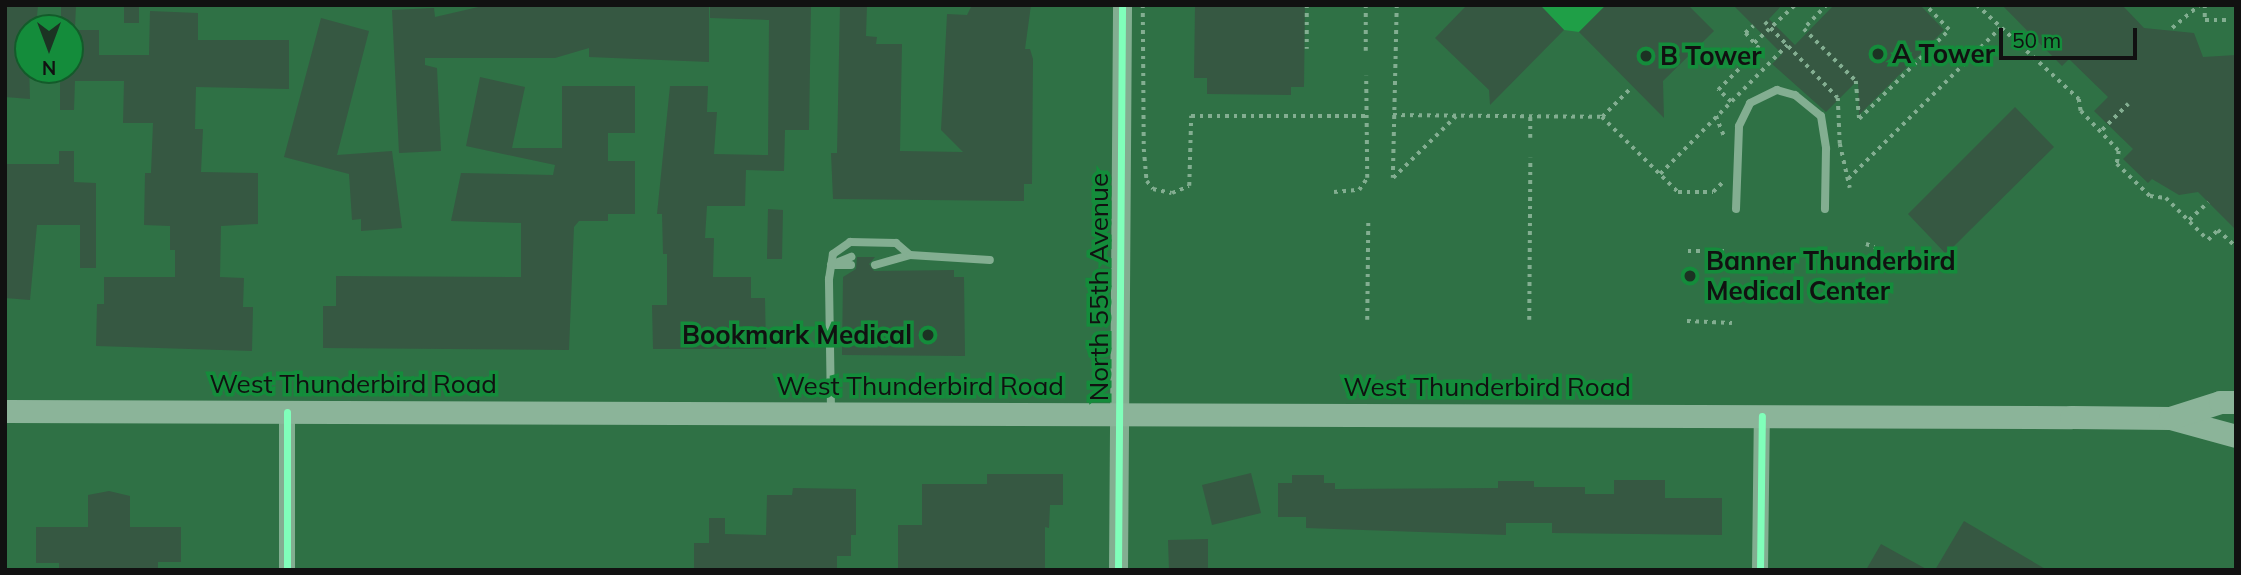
<!DOCTYPE html>
<style>
body{margin:0}
#map{position:relative;width:2241px;height:575px;overflow:hidden;background:#2f7145;font-family:Mulish,sans-serif}
div>[style]{position:absolute}
.green>*{inset:0;background:#1f9f47}
.building>*{inset:0;background:#365842}
.path>*{height:3.5px;margin-top:-1.75px;transform-origin:0;background:repeating-linear-gradient(90deg,#83ae91 0 3.5px,transparent 0 8.5px)}
.service>*{height:8px;margin:-4px;padding:0 4px;transform-origin:4px;border-radius:4px;background:#83ae91}
.minor>*{height:16px;margin:-8px;padding:0 8px;transform-origin:8px;border-radius:8px;background:#83ae91}
.tertiary>*{height:19px;margin:-9.5px;padding:0 9.5px;transform-origin:9.5px;border-radius:9.5px;background:#83ae91}
.secondary>*{height:23px;margin:-11.5px;padding:0 11.5px;transform-origin:11.5px;border-radius:11.5px;background:#8bb499}
.cycleway>*{height:7px;margin:-3.5px;padding:0 3.5px;transform-origin:3.5px;border-radius:3.5px;background:#80ffba}
.dots>*{width:19px;height:19px;translate:-50% -50%;box-sizing:border-box;border:4px solid #148c3b;border-radius:50%}
span{translate:-50% -50%;white-space:nowrap;text-align:center;line-height:1.15;-webkit-text-stroke:7px #148c3b;paint-order:stroke}
.poi-label{font-size:26px;color:#111;font-weight:700}
.left{translate:0 -50%;text-align:left}
.right{translate:-100% -50%;text-align:right}
.street-label{font-size:26px;color:#111}
.frame{position:absolute;inset:0;border:7px solid #111;pointer-events:none}
.north{position:absolute;left:14px;top:14px;width:70px;height:70px;box-sizing:border-box;background:#148c3b;border:2px solid #135b2a;border-radius:50%;rotate:180deg;font-size:19px;font-weight:700;line-height:28px;text-align:center;color:#111}
.north::after{content:'';display:block;margin:auto;width:24px;height:32px;background:#1c3323;clip-path:polygon(50% 0,100% 100%,50% 72%,0 100%)}
.scale{position:absolute;left:1999px;top:28px;width:138px;height:32px;box-sizing:border-box;border:4px solid #111;border-top:0;padding-left:9px;font-size:21px;line-height:24px;white-space:nowrap;color:#111;-webkit-text-stroke:5px #148c3b;paint-order:stroke}
</style>
<div id="map">
<div class="green">
<div style="clip-path:polygon(1540px 5px,1606px 5px,1579px 32px,1564px 30px)"></div>
</div>
<div class="building">
<div style="clip-path:polygon(5px 5px,38px 5px,36px 28px,28px 28px,30px 99px,5px 97px)"></div>
<div style="clip-path:polygon(61px 5px,76px 5px,75px 28px,61px 28px)"></div>
<div style="clip-path:polygon(124px 5px,139px 5px,139px 23px,124px 23px)"></div>
<div style="clip-path:polygon(487px 5px,709px 5px,709px 62px,589px 57px,589px 48px,555px 58px,425px 58px,425px 65px,437px 68px,441px 151px,399px 153px,392px 10px,434px 8px,435px 17px)"></div>
<div style="clip-path:polygon(710px 5px,811px 5px,809px 130px,785px 130px,784px 171px,746px 170px,745px 206px,707px 206px,705px 238px,714px 238px,713px 277px,751px 277px,751px 298px,765px 298px,766px 349px,653px 349px,652px 305px,667px 305px,667px 254px,663px 254px,662px 214px,657px 214px,670px 86px,708px 86px,707px 112px,717px 112px,714px 154px,768px 155px,769px 20px,710px 18px)"></div>
<div style="clip-path:polygon(840px 5px,867px 5px,866px 36px,877px 37px,876px 44px,902px 44px,900px 151px,963px 152px,941px 130px,947px 14px,967px 15px,972px 5px,1031px 5px,1025px 49px,1030px 49px,1033px 59px,1032px 184px,1024px 184px,1024px 201px,833px 199px,831px 153px,837px 153px)"></div>
<div style="clip-path:polygon(1195px 5px,1305px 5px,1304px 87px,1291px 87px,1291px 95px,1207px 94px,1207px 78px,1194px 78px)"></div>
<div style="clip-path:polygon(1467px 5px,1540px 5px,1564px 30px,1490px 105px,1489px 90px,1435px 38px)"></div>
<div style="clip-path:polygon(1606px 5px,1688px 5px,1714px 31px,1663px 81px,1664px 118px,1579px 32px)"></div>
<div style="clip-path:polygon(1733px 5px,1782px 5px,1769px 19px,1795px 45px,1834px 5px,1920px 5px,1944px 30px,1859px 115px,1858px 80px,1826px 112px,1772px 64px,1782px 54px)"></div>
<div style="clip-path:polygon(2002px 5px,2122px 5px,2144px 28px,2194px 33px,2203px 57px,2236px 55px,2236px 230px,2198px 192px,2179px 195px,2152px 179px,2148px 183px,2123px 159px,2133px 149px,2094px 111px,2108px 97px,2069px 59px,2062px 66px)"></div>
<div style="clip-path:polygon(150px 11px,198px 13px,198px 40px,289px 40px,289px 89px,196px 87px,195px 129px,203px 129px,201px 172px,258px 173px,258px 224px,221px 226px,220px 277px,244px 278px,243px 307px,253px 307px,252px 351px,96px 346px,97px 304px,104px 304px,104px 277px,175px 277px,175px 250px,170px 250px,170px 226px,144px 225px,145px 173px,151px 173px,153px 123px,123px 123px,124px 81px,75px 81px,74px 110px,60px 110px,60px 70px,70px 70px,70px 30px,99px 30px,99px 55px,149px 55px)"></div>
<div style="clip-path:polygon(321px 18px,369px 31px,337px 155px,392px 151px,402px 228px,361px 231px,361px 219px,352px 220px,349px 174px,284px 157px)"></div>
<div style="clip-path:polygon(480px 77px,525px 87px,512px 148px,562px 148px,562px 86px,635px 86px,635px 133px,608px 133px,608px 161px,635px 161px,635px 214px,608px 214px,608px 221px,579px 221px,574px 227px,569px 350px,323px 348px,323px 306px,336px 306px,336px 276px,521px 277px,521px 223px,451px 221px,461px 173px,553px 175px,555px 165px,466px 146px)"></div>
<div style="clip-path:polygon(2015px 107px,2054px 147px,1946px 254px,1908px 214px)"></div>
<div style="clip-path:polygon(59px 151px,74px 151px,74px 182px,96px 183px,96px 268px,80px 268px,80px 225px,37px 225px,30px 300px,5px 298px,5px 164px,59px 164px)"></div>
<div style="clip-path:polygon(768px 209px,783px 210px,782px 259px,767px 259px)"></div>
<div style="clip-path:polygon(857px 257px,875px 257px,869px 264px,874px 271px,954px 270px,954px 277px,964px 277px,965px 356px,842px 355px,843px 277px,856px 269px)"></div>
<div style="clip-path:polygon(1251px 473px,1261px 513px,1212px 525px,1202px 485px)"></div>
<div style="clip-path:polygon(987px 474px,1063px 474px,1063px 505px,1050px 505px,1049px 528px,1045px 527px,1045px 570px,898px 570px,898px 525px,922px 525px,922px 484px,987px 484px)"></div>
<div style="clip-path:polygon(1292px 475px,1324px 475px,1324px 483px,1335px 483px,1335px 489px,1498px 488px,1498px 481px,1534px 481px,1534px 487px,1585px 487px,1585px 494px,1614px 494px,1614px 480px,1665px 480px,1665px 498px,1722px 498px,1722px 535px,1552px 533px,1552px 523px,1506px 523px,1506px 535px,1306px 528px,1306px 517px,1278px 517px,1278px 483px,1292px 483px)"></div>
<div style="clip-path:polygon(793px 488px,856px 489px,856px 535px,851px 535px,851px 556px,837px 556px,837px 570px,694px 570px,694px 543px,709px 543px,709px 518px,725px 518px,725px 534px,766px 535px,767px 495px,792px 495px)"></div>
<div style="clip-path:polygon(109px 491px,130px 496px,130px 527px,181px 527px,181px 562px,158px 562px,158px 570px,59px 570px,59px 563px,36px 563px,36px 527px,88px 527px,88px 495px)"></div>
<div style="clip-path:polygon(1964px 521px,2047px 570px,1935px 570px)"></div>
<div style="clip-path:polygon(1208px 539px,1208px 570px,1169px 570px,1168px 540px)"></div>
<div style="clip-path:polygon(1881px 544px,1928px 570px,1866px 570px)"></div>
</div>
<div class="path">
<div style="left:1143px;top:5px;width:144px;rotate:89.6deg"></div>
<div style="left:1144px;top:149px;width:32px;rotate:85deg"></div>
<div style="left:1147px;top:181px;width:10px;rotate:53deg"></div>
<div style="left:1153px;top:189px;width:19px;rotate:12deg"></div>
<div style="left:1172px;top:193px;width:18px;rotate:-22deg"></div>
<div style="left:1189px;top:186px;width:70px;rotate:-88.4deg"></div>
<div style="left:1191px;top:116px;width:177px"></div>
<div style="left:1307px;top:5px;width:44px;rotate:90deg"></div>
<div style="left:1366px;top:5px;width:46px;rotate:90deg"></div>
<div style="left:1381px;top:5px;width:1px"></div>
<div style="left:1397px;top:5px;width:173px;rotate:91.3deg"></div>
<div style="left:1393px;top:178px;width:88px;rotate:-44.5deg"></div>
<div style="left:1827px;top:5px;width:33px;rotate:134deg"></div>
<div style="left:1804px;top:29px;width:74px;rotate:45deg"></div>
<div style="left:1856px;top:81px;width:38px;rotate:85deg"></div>
<div style="left:1859px;top:119px;width:127px;rotate:-44.7deg"></div>
<div style="left:1949px;top:30px;width:35px;rotate:-134deg"></div>
<div style="left:1977px;top:5px;width:139px;rotate:42.7deg"></div>
<div style="left:2079px;top:99px;width:12px;rotate:81deg"></div>
<div style="left:2081px;top:111px;width:55px;rotate:46.5deg"></div>
<div style="left:2119px;top:151px;width:13px;rotate:99deg"></div>
<div style="left:2117px;top:164px;width:46px;rotate:44.1deg"></div>
<div style="left:2150px;top:196px;width:16px;rotate:7deg"></div>
<div style="left:2166px;top:198px;width:59px;rotate:45deg"></div>
<div style="left:2208px;top:240px;width:14px;rotate:-45deg"></div>
<div style="left:2218px;top:230px;width:25px;rotate:43deg"></div>
<div style="left:2205px;top:5px;width:15px;rotate:90deg"></div>
<div style="left:2205px;top:20px;width:24px"></div>
<div style="left:1765px;top:22px;width:105px;rotate:46.2deg"></div>
<div style="left:1838px;top:98px;width:46px;rotate:87.5deg"></div>
<div style="left:1840px;top:144px;width:45px;rotate:77.2deg"></div>
<div style="left:2172px;top:28px;width:35px;rotate:-40deg"></div>
<div style="left:1754px;top:43px;width:56px;rotate:-42.8deg"></div>
<div style="left:1731px;top:102px;width:18px;rotate:-137deg"></div>
<div style="left:1718px;top:90px;width:58px;rotate:-45deg"></div>
<div style="left:1759px;top:49px;width:21px;rotate:-131deg"></div>
<div style="left:1745px;top:33px;width:11px;rotate:-41deg"></div>
<div style="left:1393px;top:115px;width:209px;rotate:0.5deg"></div>
<div style="left:1602px;top:117px;width:107px;rotate:44.6deg"></div>
<div style="left:1678px;top:192px;width:35px"></div>
<div style="left:1713px;top:192px;width:14px;rotate:-45deg"></div>
<div style="left:1716px;top:116px;width:22px;rotate:68deg"></div>
<div style="left:1602px;top:117px;width:41px;rotate:-45deg"></div>
<div style="left:2102px;top:130px;width:37px;rotate:-45deg"></div>
<div style="left:1530px;top:138px;width:22px;rotate:-90deg"></div>
<div style="left:1660px;top:174px;width:181px;rotate:-45.4deg"></div>
<div style="left:1848px;top:179px;width:214px;rotate:-44.8deg"></div>
<div style="left:1334px;top:192px;width:25px;rotate:-5deg"></div>
<div style="left:1359px;top:190px;width:14px;rotate:-56deg"></div>
<div style="left:1367px;top:178px;width:102px;rotate:-90.6deg"></div>
<div style="left:2189px;top:220px;width:26px;rotate:-43deg"></div>
<div style="left:1866px;top:244px;width:9px;rotate:18deg"></div>
<div style="left:1688px;top:251px;width:36px"></div>
<div style="left:1367px;top:320px;width:101px;rotate:-89.4deg"></div>
<div style="left:1529px;top:320px;width:162px;rotate:-89.6deg"></div>
<div style="left:1687px;top:321px;width:45px;rotate:2.5deg"></div>
</div>
<div class="service">
<div style="left:1736px;top:209px;width:83px;rotate:-87.9deg"></div>
<div style="left:1739px;top:126px;width:25px;rotate:-64deg"></div>
<div style="left:1750px;top:103px;width:30px;rotate:-26deg"></div>
<div style="left:1777px;top:90px;width:19px;rotate:16deg"></div>
<div style="left:1795px;top:95px;width:33px;rotate:39deg"></div>
<div style="left:1821px;top:116px;width:33px;rotate:81deg"></div>
<div style="left:1826px;top:149px;width:60px;rotate:91deg"></div>
<div style="left:831px;top:265px;width:22px;rotate:-22deg"></div>
<div style="left:834px;top:265px;width:17px"></div>
<div style="left:875px;top:265px;width:36px;rotate:-16deg"></div>
<div style="left:831px;top:410px;width:131px;rotate:-90.9deg"></div>
<div style="left:829px;top:279px;width:25px;rotate:-81deg"></div>
<div style="left:833px;top:254px;width:21px;rotate:-35deg"></div>
<div style="left:850px;top:242px;width:46px;rotate:1.2deg"></div>
<div style="left:896px;top:243px;width:18px;rotate:41deg"></div>
<div style="left:910px;top:255px;width:80px;rotate:3.6deg"></div>
</div>
<div class="minor">
<div style="left:287px;top:570px;width:158px;rotate:-90deg"></div>
<div style="left:1760px;top:570px;width:154px;rotate:-89.3deg"></div>
</div>
<div class="tertiary">
<div style="left:1118px;top:570px;width:565px;rotate:-89.59deg"></div>
</div>
<div class="secondary">
<div style="left:5px;top:411px;width:2066px;rotate:0.17deg"></div>
<div style="left:2071px;top:417px;width:99px;rotate:0.6deg"></div>
<div style="left:2170px;top:418px;width:68px;rotate:15.3deg"></div>
<div style="left:2170px;top:418px;width:52px;rotate:-17.7deg"></div>
<div style="left:2220px;top:402px;width:16px"></div>
</div>
<div class="cycleway">
<div style="left:287px;top:570px;width:158px;rotate:-90deg"></div>
<div style="left:1118px;top:570px;width:565px;rotate:-89.59deg"></div>
<div style="left:1760px;top:570px;width:154px;rotate:-89.3deg"></div>
</div>
<div class="dots">
<div style="left:1878px;top:54px;background:#1c3323"></div>
<div style="left:1646px;top:56px;background:#1c3323"></div>
<div style="left:1690px;top:276px;background:#1c3323"></div>
<div style="left:928px;top:335px;background:#1c3323"></div>
</div>
<div class="poi-label">
<span class="left" style="left:1892px;top:54px">A Tower</span>
<span class="left" style="left:1660px;top:56px">B Tower</span>
<span class="left" style="left:1706px;top:276px">Banner Thunderbird<br>Medical Center</span>
<span class="right" style="left:912px;top:335px">Bookmark Medical</span>
</div>
<div class="street-label">
<span style="left:1099px;top:287px;rotate:-90deg">North 55th Avenue</span>
<span style="left:353px;top:384px">West Thunderbird Road</span>
<span style="left:920px;top:386px">West Thunderbird Road</span>
<span style="left:1487px;top:387px">West Thunderbird Road</span>
</div>
<div class="frame"></div>
<div class="north">N</div>
<div class="scale">50 m</div>
</div>
